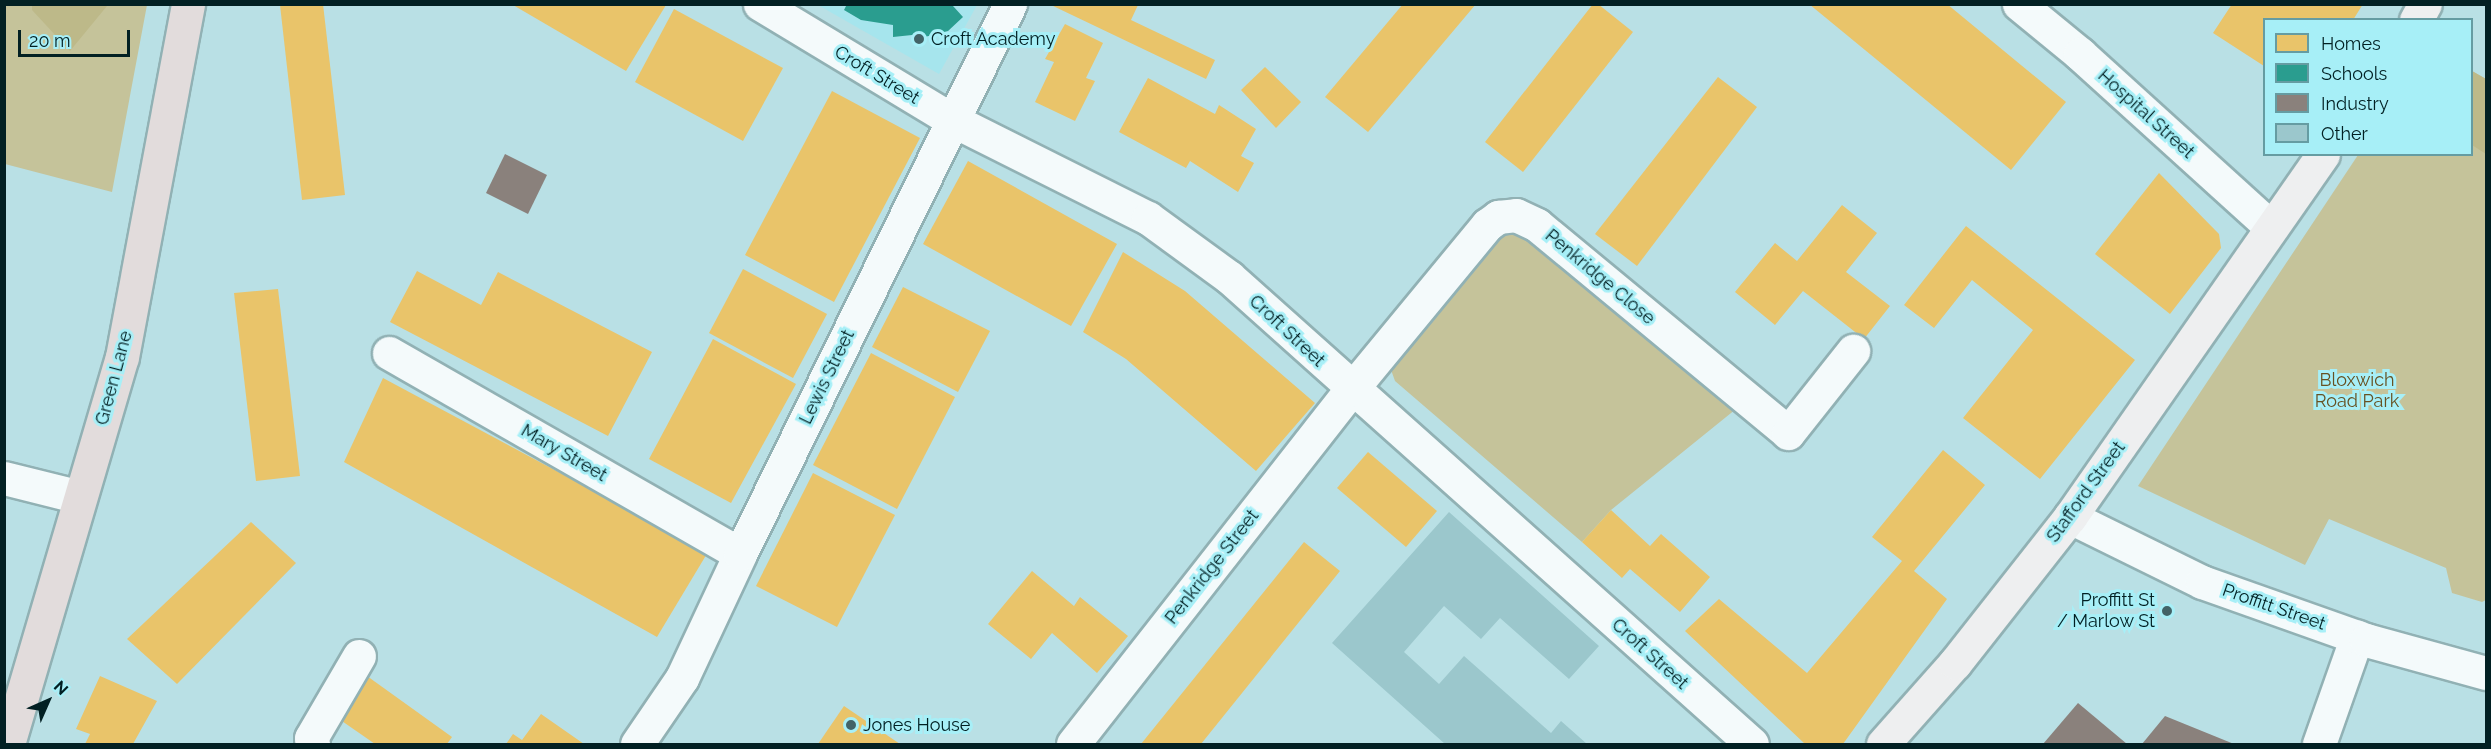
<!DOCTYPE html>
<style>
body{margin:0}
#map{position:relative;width:2491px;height:749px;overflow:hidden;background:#b9e0e5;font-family:Raleway,sans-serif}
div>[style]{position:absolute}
.built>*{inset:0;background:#a6e5ed}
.green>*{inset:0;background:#c5c39a}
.forest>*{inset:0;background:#bdb989}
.homes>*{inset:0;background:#e9c46a}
.schools>*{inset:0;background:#2a9d8f}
.industry>*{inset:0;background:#8a817c}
.building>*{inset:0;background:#9bc7cc}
.roads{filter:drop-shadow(2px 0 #91b1b4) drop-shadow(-2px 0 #91b1b4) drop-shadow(0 2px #91b1b4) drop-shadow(0 -2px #91b1b4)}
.minor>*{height:33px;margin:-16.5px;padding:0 16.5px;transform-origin:16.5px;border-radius:16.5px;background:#f4fafb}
.tertiary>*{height:33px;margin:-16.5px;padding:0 16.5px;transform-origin:16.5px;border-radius:16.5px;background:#f4fafb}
.secondary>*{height:33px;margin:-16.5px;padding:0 16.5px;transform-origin:16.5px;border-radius:16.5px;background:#eeeff0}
.trunk>*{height:33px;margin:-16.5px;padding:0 16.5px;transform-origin:16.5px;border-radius:16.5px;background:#e2dcdc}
.dots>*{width:16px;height:16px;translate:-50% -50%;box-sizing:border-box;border:3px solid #a7eff7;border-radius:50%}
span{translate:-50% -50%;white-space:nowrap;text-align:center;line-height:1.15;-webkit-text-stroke:6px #a7eff7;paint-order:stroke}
.poi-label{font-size:18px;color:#022023}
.left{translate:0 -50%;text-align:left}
.right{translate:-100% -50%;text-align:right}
.street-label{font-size:18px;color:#022023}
.park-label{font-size:18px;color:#675122}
.frame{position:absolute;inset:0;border:6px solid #022023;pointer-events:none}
.legend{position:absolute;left:2263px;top:18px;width:210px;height:138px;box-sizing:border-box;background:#a7eff7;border:2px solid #659ca2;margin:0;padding:8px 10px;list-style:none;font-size:18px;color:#022023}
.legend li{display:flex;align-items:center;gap:12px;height:30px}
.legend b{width:30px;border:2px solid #659ca2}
.north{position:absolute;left:18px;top:671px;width:60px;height:60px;-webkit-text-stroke:4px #a7eff7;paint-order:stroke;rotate:45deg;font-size:16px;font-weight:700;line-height:24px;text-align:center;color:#022023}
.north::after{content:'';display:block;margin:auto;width:21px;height:27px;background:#022023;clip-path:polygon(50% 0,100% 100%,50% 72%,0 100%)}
.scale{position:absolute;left:18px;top:30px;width:112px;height:27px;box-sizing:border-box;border:3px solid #022023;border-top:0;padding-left:8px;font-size:18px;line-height:21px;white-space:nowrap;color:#022023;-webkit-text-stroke:4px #a7eff7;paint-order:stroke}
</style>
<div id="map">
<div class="built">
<div style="clip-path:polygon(818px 5px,977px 5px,939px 74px)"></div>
</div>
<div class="green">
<div style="clip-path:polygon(4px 5px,147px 5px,112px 192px,5px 164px)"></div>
<div style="clip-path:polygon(2472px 71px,2486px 79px,2486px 600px,2482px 602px,2452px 593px,2446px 568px,2329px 519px,2305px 565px,2138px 486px,2358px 155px,2472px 154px)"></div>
<div style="clip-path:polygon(1525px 227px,1736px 409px,1611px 510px,1582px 542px,1395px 381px,1390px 367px,1498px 237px)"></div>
</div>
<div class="forest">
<div style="clip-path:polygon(32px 5px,107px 4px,107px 6px,70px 51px,32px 10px)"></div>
<div style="clip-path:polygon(2472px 71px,2486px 79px,2486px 154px,2472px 145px)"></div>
</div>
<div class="homes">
<div style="clip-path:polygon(323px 4px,345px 195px,302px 200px,280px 5px)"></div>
<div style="clip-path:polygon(1403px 4px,1476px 4px,1368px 132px,1325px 97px)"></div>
<div style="clip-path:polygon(1593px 4px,1598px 4px,1633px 32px,1523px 172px,1485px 142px)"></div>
<div style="clip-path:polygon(1809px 4px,1947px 4px,2066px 102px,2011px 170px)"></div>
<div style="clip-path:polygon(2232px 4px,2363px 4px,2353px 20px,2264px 20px,2264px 66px,2213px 33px)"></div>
<div style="clip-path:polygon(513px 5px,666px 5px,626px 71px)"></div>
<div style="clip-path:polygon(1051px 5px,1138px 5px,1131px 20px,1215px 60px,1206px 79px)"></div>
<div style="clip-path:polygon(674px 9px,783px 68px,743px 141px,635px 82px)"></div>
<div style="clip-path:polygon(1065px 24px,1103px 43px,1086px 78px,1095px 81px,1075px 121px,1035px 102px,1054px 62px,1045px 59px)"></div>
<div style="clip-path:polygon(1265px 67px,1301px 102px,1276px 128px,1241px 90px)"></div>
<div style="clip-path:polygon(1718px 77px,1757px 107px,1637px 266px,1595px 234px)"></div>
<div style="clip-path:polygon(1148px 78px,1215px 114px,1219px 105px,1256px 129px,1241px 156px,1254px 163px,1238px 192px,1190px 161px,1186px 168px,1119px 132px)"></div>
<div style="clip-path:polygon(832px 91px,920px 138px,834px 302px,745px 255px)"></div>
<div style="clip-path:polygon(968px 161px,1117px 244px,1071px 326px,923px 244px)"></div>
<div style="clip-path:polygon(2159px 173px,2219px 234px,2221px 248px,2170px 314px,2095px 254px)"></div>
<div style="clip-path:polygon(1842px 205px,1877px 233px,1846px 272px,1890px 306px,1864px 339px,1803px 291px,1775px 325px,1735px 292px,1775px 243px,1797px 261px)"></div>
<div style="clip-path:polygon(1966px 226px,2135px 360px,2040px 479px,1963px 418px,2033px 330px,1972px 280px,1934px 328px,1904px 305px)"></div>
<div style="clip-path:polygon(1123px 252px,1185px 291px,1315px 403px,1256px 471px,1126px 359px,1083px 332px)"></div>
<div style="clip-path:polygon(743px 269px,827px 314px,793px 378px,709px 333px)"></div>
<div style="clip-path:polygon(417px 271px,481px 305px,498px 272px,652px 352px,608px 436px,390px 322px)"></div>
<div style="clip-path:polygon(903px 287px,990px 331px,958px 392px,872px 347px)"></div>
<div style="clip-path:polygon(278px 289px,300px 476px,256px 481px,234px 293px)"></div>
<div style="clip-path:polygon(713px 339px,796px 384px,731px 503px,649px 459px)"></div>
<div style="clip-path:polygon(871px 353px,955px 397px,897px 509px,813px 465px)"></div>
<div style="clip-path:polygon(383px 378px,708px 552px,657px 637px,344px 462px)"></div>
<div style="clip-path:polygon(1943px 450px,1985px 485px,1914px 571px,1947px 599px,1843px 744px,1805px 744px,1685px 631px,1719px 599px,1807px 673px,1902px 561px,1872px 537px)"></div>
<div style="clip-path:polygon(1368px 452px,1437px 511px,1406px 547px,1337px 488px)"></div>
<div style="clip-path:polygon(813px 473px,895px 515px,837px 627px,756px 586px)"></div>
<div style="clip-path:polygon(1611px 510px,1650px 546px,1661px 534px,1710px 577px,1680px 612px,1630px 569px,1622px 578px,1582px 542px)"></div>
<div style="clip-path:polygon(251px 522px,296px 563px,177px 684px,127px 639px)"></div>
<div style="clip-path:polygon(1304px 542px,1340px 571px,1201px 744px,1141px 744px)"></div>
<div style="clip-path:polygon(1032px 571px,1074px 606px,1080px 597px,1128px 636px,1097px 673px,1052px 633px,1031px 659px,988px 624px)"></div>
<div style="clip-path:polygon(100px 676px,157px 701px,133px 744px,85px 744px,90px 734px,76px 729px)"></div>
<div style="clip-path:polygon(367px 676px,452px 737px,447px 744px,375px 744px,339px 719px)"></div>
<div style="clip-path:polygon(844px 706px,900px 744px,818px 744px)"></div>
<div style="clip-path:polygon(541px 714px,584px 744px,506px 744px,513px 734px,522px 740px)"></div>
</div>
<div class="schools">
<div style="clip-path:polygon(847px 4px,956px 4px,953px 6px,963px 17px,948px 31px,913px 40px,912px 35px,893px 37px,893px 25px,861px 20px,844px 10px)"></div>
</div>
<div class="industry">
<div style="clip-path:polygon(505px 154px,547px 175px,528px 214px,486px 193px)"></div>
<div style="clip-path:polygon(2078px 703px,2127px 744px,2043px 744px)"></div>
<div style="clip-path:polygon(2165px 716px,2234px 744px,2142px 744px)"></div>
</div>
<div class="building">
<div style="clip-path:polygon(1449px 512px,1599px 646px,1569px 679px,1500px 618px,1481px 639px,1444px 606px,1404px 652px,1439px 684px,1464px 656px,1551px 733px,1561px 721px,1587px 744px,1445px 744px,1332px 643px)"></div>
</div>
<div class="roads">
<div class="minor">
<div style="left:760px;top:4px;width:227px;rotate:31.1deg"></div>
<div style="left:954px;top:121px;width:217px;rotate:26.6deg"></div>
<div style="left:1148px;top:218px;width:100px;rotate:36.1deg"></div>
<div style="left:1229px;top:277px;width:701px;rotate:41.76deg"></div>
<div style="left:389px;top:353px;width:404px;rotate:29.8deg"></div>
<div style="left:4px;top:478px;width:78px;rotate:14deg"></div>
<div style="left:313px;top:744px;width:6px;rotate:-108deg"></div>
<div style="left:311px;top:738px;width:95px;rotate:-59.7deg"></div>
<div style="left:637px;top:744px;width:80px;rotate:-55.7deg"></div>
<div style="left:682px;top:678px;width:137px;rotate:-64.9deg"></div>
<div style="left:740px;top:554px;width:613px;rotate:-63.85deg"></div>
<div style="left:1073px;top:744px;width:450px;rotate:-51.9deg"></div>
<div style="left:1351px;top:390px;width:214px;rotate:-50.5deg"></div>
<div style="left:1487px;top:225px;width:14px;rotate:-36deg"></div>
<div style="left:1498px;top:217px;width:18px;rotate:-6deg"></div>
<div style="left:1516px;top:215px;width:23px;rotate:25deg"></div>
<div style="left:1537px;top:225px;width:326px;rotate:39.6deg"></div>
<div style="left:1788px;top:433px;width:105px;rotate:-51.6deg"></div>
<div style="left:2319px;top:744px;width:114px;rotate:-70.6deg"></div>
</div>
<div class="tertiary">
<div style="left:2019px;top:4px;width:79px;rotate:39.3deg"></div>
<div style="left:2080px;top:54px;width:258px;rotate:42.2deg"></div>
<div style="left:2070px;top:517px;width:147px;rotate:26.2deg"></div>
<div style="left:2202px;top:582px;width:174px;rotate:19.5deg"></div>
<div style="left:2366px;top:640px;width:124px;rotate:15.4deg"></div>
</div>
<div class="secondary">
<div style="left:2416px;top:20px;width:18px;rotate:-61deg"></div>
<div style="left:1883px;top:744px;width:108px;rotate:-48.4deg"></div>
<div style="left:1955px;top:663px;width:186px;rotate:-51.8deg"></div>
<div style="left:2070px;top:517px;width:442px;rotate:-55.1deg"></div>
</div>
<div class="trunk">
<div style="left:8px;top:744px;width:403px;rotate:-73.6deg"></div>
<div style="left:122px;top:357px;width:359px;rotate:-79.4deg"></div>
</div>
</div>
<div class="dots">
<div style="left:919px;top:39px;background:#426367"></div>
<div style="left:2167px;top:611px;background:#426367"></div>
<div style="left:851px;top:725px;background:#426367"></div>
</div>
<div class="poi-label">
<span class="left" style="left:931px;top:39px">Croft Academy</span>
<span class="right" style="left:2155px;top:611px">Proffitt St<br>/ Marlow St</span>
<span class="left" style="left:863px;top:725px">Jones House</span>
</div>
<div class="street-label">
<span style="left:877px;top:75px;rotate:31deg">Croft Street</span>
<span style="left:2146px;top:114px;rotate:42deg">Hospital Street</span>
<span style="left:1600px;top:277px;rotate:40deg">Penkridge Close</span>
<span style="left:1287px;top:331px;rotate:43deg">Croft Street</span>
<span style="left:827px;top:377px;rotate:-64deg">Lewis Street</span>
<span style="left:114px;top:378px;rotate:-75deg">Green Lane</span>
<span style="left:564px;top:453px;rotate:30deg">Mary Street</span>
<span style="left:2086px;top:492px;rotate:-54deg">Stafford Street</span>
<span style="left:1212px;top:567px;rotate:-52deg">Penkridge Street</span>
<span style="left:2274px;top:607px;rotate:19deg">Proffitt Street</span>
<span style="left:1650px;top:654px;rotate:42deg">Croft Street</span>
</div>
<div class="park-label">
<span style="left:2357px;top:391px">Bloxwich<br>Road Park</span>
</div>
<div class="frame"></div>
<ul class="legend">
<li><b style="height:16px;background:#e9c46a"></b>Homes</li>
<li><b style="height:16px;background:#2a9d8f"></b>Schools</li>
<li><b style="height:16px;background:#8a817c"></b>Industry</li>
<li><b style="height:16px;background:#9bc7cc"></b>Other</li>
</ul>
<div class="north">N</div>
<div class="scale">20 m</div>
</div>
